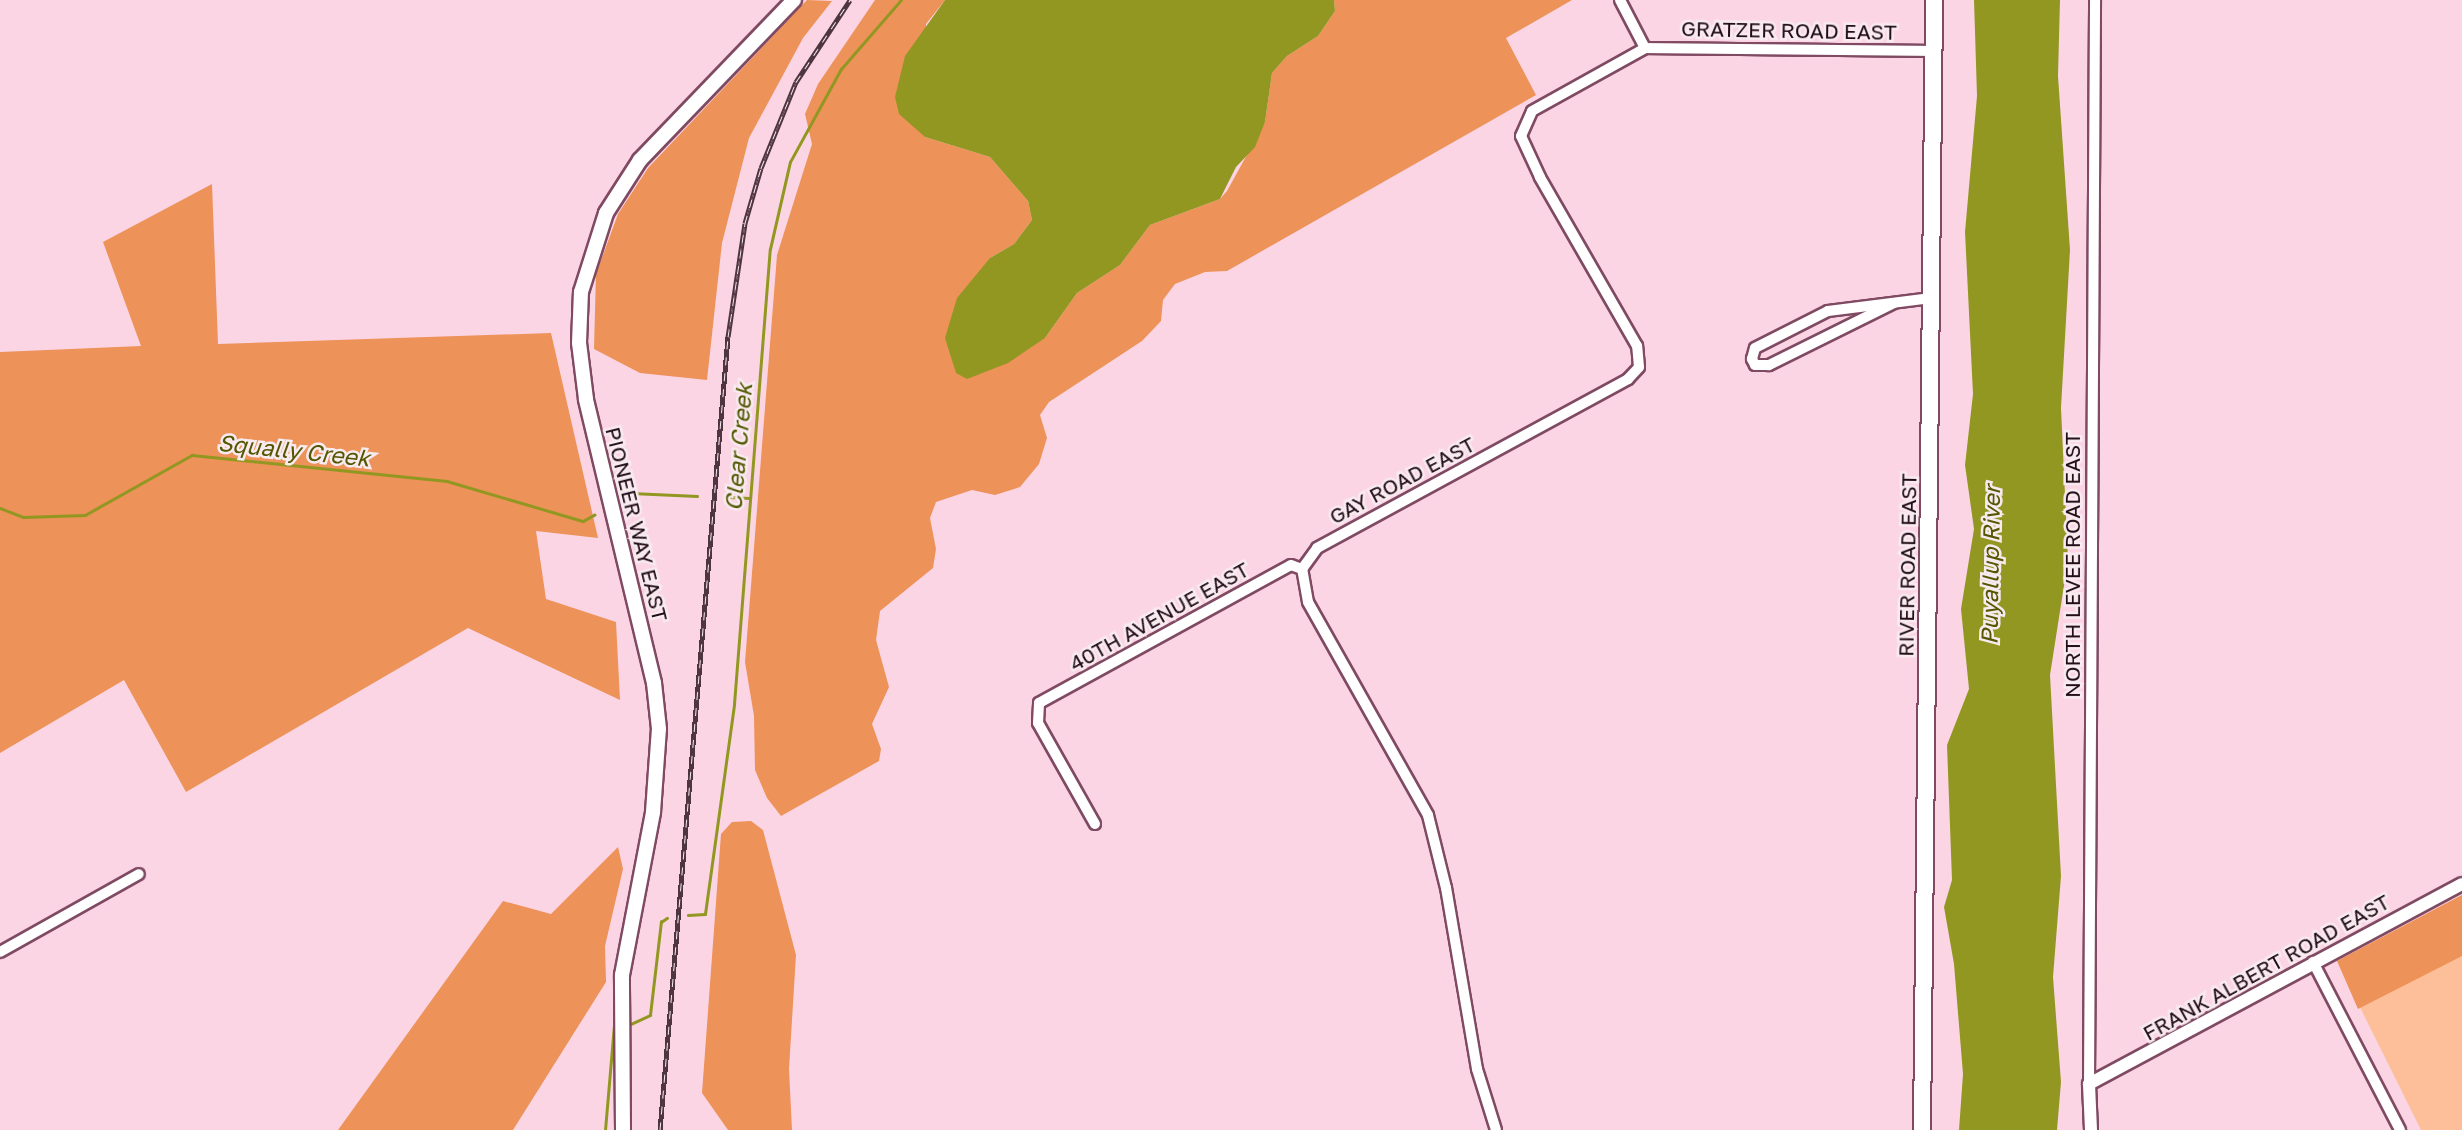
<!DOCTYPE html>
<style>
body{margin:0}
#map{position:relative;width:2462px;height:1130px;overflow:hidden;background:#fcd5e5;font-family:"Golos Text",sans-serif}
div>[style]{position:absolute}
.green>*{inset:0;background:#fdbf9a}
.forest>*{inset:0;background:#ed9258}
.water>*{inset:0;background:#929722}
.stream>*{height:2.5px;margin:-1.25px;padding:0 1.25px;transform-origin:1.25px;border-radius:1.25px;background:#929722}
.roads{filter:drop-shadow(2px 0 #7f4a62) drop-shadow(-2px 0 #7f4a62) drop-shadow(0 2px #7f4a62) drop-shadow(0 -2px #7f4a62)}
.minor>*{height:10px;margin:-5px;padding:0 5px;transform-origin:5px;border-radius:5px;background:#fff}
.tertiary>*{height:12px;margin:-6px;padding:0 6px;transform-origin:6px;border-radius:6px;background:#fff}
.secondary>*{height:14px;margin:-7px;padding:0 7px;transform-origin:7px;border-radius:7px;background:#fff}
.primary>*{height:16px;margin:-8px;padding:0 8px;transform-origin:8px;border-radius:8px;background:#fff}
.rail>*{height:5px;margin-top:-2.5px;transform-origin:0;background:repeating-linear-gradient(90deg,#f8ebf0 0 8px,#4e3540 0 16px);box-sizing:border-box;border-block:2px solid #4e3540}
span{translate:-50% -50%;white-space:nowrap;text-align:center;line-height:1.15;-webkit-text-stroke:5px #f8ebf0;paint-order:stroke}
.street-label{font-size:21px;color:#200b15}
.water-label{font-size:23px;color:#545700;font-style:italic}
</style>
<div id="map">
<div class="green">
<div style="clip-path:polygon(2462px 895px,2462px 1130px,2421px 1130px,2337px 961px)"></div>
</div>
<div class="forest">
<div style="clip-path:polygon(807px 0,832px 1px,803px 38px,749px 138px,722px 243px,707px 380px,640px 373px,594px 349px,596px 274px,618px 214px,648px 168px)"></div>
<div style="clip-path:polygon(875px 0,945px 0,926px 24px,925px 137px,990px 157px,1028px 201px,1032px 220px,1014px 244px,990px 258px,1045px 338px,1077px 293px,1120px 265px,1150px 225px,1220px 199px,1227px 191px,1265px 122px,1272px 73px,1287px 56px,1318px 36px,1335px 11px,1334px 0,1572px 0,1506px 38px,1536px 95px,1227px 271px,1205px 272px,1175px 284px,1163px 300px,1161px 321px,1142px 341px,1049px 402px,1040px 415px,1047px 438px,1039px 464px,1020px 487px,995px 495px,972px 490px,936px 502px,930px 518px,936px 549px,933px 568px,880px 611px,876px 640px,889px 687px,872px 724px,881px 749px,879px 761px,781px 816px,767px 798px,755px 770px,754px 716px,745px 662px,777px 255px,812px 144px,805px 114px,818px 84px)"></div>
<div style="clip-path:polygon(212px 184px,218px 344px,551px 333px,598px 538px,536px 531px,546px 599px,616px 622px,620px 700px,468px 628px,186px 792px,124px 680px,0 753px,0 352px,141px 346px,103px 242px)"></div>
<div style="clip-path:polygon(751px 821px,763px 830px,796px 955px,789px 1069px,792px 1130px,728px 1130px,702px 1093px,721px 834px,732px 822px)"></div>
<div style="clip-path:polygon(618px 847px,623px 869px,605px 946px,606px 982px,513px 1130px,338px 1130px,503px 901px,551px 914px)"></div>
<div style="clip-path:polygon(2462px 895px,2462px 956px,2358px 1009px,2337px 961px)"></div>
</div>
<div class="water">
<div style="clip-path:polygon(945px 0,1334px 0,1335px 11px,1318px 36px,1287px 56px,1272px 73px,1265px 122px,1255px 147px,1236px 167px,1220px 199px,1150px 225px,1120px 265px,1077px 293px,1045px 338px,1008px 363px,967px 379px,956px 373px,945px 338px,957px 298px,990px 258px,1014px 244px,1032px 220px,1028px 201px,990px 157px,925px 137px,899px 114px,895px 97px,905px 56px)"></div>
<div style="clip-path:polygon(1974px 0,2060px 0,2058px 76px,2070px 250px,2061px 408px,2068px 560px,2050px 675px,2061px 876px,2053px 977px,2061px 1082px,2057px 1130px,1959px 1130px,1963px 1074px,1954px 964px,1944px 907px,1952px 880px,1947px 745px,1969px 689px,1961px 609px,1974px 529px,1965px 465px,1973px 394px,1965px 232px,1977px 96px)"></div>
</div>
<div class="stream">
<div style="left:631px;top:493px;width:66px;rotate:2.6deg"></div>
<div style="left:729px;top:497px;width:20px;rotate:3deg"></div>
<div style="left:0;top:508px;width:25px;rotate:21deg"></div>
<div style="left:23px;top:517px;width:62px;rotate:-1.8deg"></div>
<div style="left:85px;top:515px;width:123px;rotate:-29.3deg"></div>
<div style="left:192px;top:455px;width:256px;rotate:5.8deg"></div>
<div style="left:447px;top:481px;width:142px;rotate:16.4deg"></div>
<div style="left:583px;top:521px;width:13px;rotate:-29deg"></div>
<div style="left:688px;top:915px;width:17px;rotate:-3deg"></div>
<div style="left:705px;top:914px;width:212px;rotate:-82.1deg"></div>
<div style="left:734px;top:704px;width:456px;rotate:-85.5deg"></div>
<div style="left:770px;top:249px;width:89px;rotate:-77.1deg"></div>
<div style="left:790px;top:162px;width:106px;rotate:-61.3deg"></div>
<div style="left:841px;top:69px;width:91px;rotate:-49deg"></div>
<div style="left:631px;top:1024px;width:21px;rotate:-25deg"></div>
<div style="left:650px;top:1015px;width:94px;rotate:-83.3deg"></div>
<div style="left:661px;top:922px;width:7px;rotate:-34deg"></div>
<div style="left:605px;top:1130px;width:105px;rotate:-85.1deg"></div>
</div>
<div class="roads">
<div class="minor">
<div style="left:1645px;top:48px;width:288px;rotate:0.6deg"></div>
<div style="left:1894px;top:303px;width:140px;rotate:153.6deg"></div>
<div style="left:1769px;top:365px;width:14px;rotate:180deg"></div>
<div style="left:1755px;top:365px;width:7px;rotate:-117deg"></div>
<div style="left:1752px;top:359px;width:11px;rotate:-75deg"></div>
<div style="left:1755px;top:348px;width:82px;rotate:-26.9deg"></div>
<div style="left:1828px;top:311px;width:104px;rotate:-7.2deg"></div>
<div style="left:1095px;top:824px;width:116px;rotate:-119.4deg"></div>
<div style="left:1038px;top:723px;width:20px;rotate:-87deg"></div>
<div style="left:1039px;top:703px;width:287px;rotate:-28.7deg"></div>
<div style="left:1291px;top:565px;width:12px;rotate:20deg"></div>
<div style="left:0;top:952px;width:159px;rotate:-29.3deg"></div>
<div style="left:2313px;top:962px;width:189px;rotate:62.6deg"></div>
<div style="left:2089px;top:1084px;width:1084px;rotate:-89.68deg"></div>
<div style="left:1496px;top:1130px;width:64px;rotate:-107.3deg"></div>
<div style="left:1477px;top:1069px;width:184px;rotate:-99.7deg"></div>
<div style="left:1446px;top:888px;width:75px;rotate:-103.9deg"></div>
<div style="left:1428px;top:815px;width:244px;rotate:-119.4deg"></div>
<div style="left:1308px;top:602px;width:34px;rotate:-100deg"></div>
<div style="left:1302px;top:569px;width:26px;rotate:-54deg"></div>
<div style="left:1317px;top:548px;width:354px;rotate:-28.5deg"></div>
<div style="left:1628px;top:379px;width:16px;rotate:-47deg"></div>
<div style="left:1639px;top:367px;width:21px;rotate:-95deg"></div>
<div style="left:1637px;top:346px;width:195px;rotate:-119.9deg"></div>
<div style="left:1540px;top:177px;width:45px;rotate:-114.9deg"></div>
<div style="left:1521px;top:136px;width:27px;rotate:-66deg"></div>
<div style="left:1532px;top:111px;width:129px;rotate:-29.1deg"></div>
<div style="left:1645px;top:48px;width:54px;rotate:-117.5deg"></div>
</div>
<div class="tertiary">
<div style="left:2091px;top:1130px;width:46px;rotate:-92.5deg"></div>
<div style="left:2089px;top:1084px;width:423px;rotate:-28.2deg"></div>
</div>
<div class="secondary">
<div style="left:623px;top:1130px;width:155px;rotate:-90.4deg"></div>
<div style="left:622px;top:975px;width:166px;rotate:-79.2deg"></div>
<div style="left:653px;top:812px;width:83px;rotate:-85.9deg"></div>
<div style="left:659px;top:729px;width:46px;rotate:-96.2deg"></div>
<div style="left:654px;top:683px;width:292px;rotate:-103.5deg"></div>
<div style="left:586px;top:399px;width:56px;rotate:-97.1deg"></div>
<div style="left:579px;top:343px;width:51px;rotate:-87.8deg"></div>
<div style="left:581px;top:292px;width:83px;rotate:-72.4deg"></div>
<div style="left:606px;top:213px;width:63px;rotate:-57.3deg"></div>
<div style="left:640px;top:160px;width:222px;rotate:-46.1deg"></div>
</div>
<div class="primary">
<div style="left:1922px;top:1130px;width:1130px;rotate:-89.39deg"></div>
</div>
</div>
<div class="rail">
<div style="left:660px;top:1130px;width:796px;rotate:-85.1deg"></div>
<div style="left:728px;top:337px;width:115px;rotate:-81.5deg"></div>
<div style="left:745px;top:223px;width:57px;rotate:-73.8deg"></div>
<div style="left:761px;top:168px;width:93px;rotate:-67.9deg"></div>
<div style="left:796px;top:82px;width:98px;rotate:-56.6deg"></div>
</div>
<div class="street-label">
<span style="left:1789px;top:30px;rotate:1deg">GRATZER ROAD EAST</span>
<span style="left:1402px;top:480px;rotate:-28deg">GAY ROAD EAST</span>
<span style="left:637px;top:524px;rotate:76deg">PIONEER WAY EAST</span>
<span style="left:1907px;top:565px;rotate:-89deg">RIVER ROAD EAST</span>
<span style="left:2072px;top:565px;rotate:-90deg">NORTH LEVEE ROAD EAST</span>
<span style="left:1159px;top:616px;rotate:-29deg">40TH AVENUE EAST</span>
<span style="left:2266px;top:967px;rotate:-29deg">FRANK ALBERT ROAD EAST</span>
</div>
<div class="water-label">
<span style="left:738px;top:447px;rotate:-85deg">Clear Creek</span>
<span style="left:294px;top:450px;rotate:6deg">Squally Creek</span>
<span style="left:1990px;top:565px;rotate:-89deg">Puyallup River</span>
</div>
</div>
